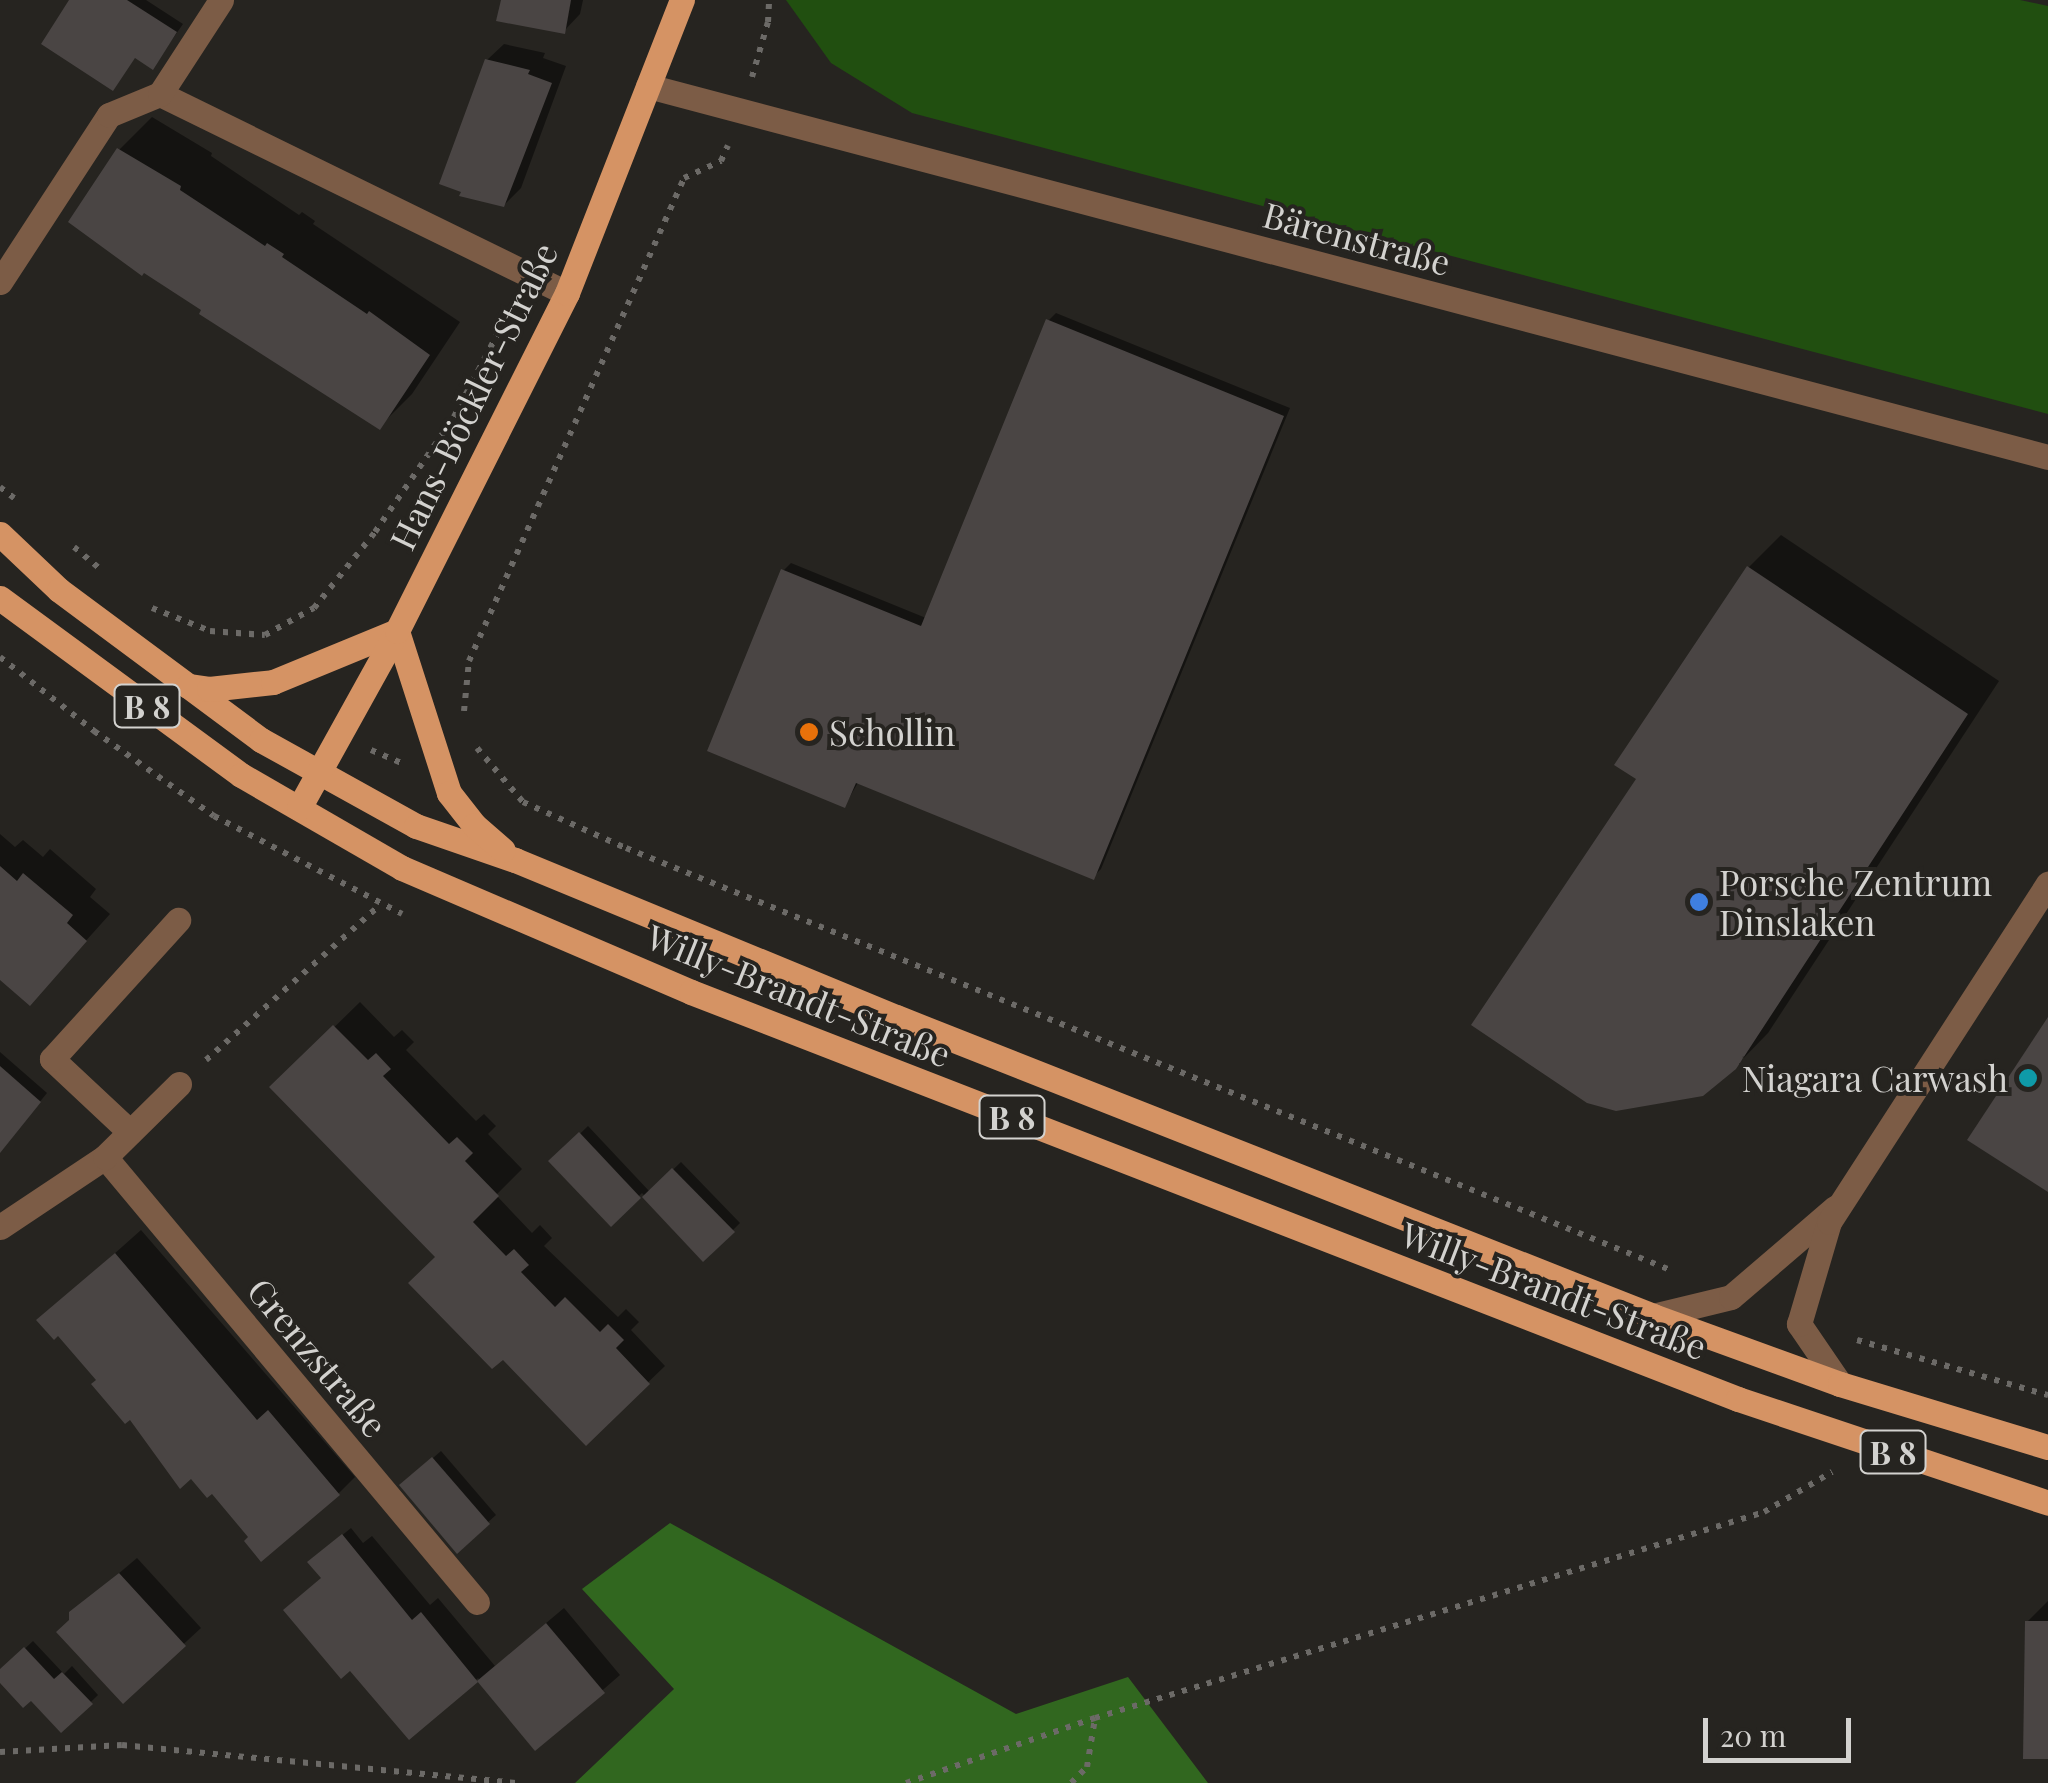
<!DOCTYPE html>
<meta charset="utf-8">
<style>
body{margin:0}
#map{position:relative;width:2048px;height:1783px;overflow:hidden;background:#262420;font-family:"Playfair Display",serif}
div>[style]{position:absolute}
.green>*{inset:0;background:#214f10}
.forest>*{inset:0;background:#31671f}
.shadow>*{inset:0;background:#0007}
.building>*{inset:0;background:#4a4544}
.path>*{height:6px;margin-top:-3px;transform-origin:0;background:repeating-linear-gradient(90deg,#6c6a67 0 5px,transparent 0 13px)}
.minor>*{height:25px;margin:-12.5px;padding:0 12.5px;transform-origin:12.5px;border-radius:12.5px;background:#7c5c46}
.major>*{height:25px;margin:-12.5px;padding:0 12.5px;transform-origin:12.5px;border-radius:12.5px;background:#d59364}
.dots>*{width:28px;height:28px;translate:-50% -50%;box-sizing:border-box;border:5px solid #262420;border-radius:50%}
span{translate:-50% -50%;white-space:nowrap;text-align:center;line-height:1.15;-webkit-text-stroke:8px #262420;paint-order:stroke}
.shield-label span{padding:2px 8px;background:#262420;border:2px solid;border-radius:8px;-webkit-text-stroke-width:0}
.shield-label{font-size:32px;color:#d3d2cf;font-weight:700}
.street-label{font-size:35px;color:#d3d2cf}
.poi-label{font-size:35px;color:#d3d2cf}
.left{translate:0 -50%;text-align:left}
.right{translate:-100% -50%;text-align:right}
.scale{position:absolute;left:1703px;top:1718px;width:148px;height:45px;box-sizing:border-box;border:5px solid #d3d2cf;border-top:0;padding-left:12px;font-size:30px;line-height:35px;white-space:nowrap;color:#d3d2cf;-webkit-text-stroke:8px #262420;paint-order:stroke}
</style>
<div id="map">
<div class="green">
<div style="clip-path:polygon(786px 0,2020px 0,2048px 6px,2048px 414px,912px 113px,831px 63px)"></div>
</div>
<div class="forest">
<div style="clip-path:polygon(670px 1523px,1016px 1714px,1128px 1677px,1208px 1783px,575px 1783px,674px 1689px,582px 1589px)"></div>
</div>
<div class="shadow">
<div style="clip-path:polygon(72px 0,146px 0,183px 24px,153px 67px,136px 56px,113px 88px)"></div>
<div style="clip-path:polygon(503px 0,583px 0,580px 14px,564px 31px)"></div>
<div style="clip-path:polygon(504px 44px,545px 53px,543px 58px,566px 66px,521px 188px,504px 205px,487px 60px)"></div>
<div style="clip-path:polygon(152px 117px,212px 153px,211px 156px,299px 215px,302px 212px,315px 221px,313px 224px,460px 322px,412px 394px,380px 426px,204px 309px,119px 150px)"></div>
<div style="clip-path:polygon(1056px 313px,1290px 408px,1101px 869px,1093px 877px,859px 781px,845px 805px,783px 571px,791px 563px,926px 618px,1048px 321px)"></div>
<div style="clip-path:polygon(1781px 535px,1999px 681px,1768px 1033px,1735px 1067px,1639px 779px,1749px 567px)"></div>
<div style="clip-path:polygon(0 834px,15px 847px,23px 840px,43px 857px,50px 849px,96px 889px,90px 897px,110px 914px,30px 1003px,0 977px)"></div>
<div style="clip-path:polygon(360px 1002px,394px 1037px,402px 1030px,414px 1042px,406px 1050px,476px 1121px,484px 1114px,496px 1126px,488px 1134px,522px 1169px,496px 1195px,532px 1233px,540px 1225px,552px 1238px,544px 1246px,618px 1317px,626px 1309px,639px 1322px,631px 1330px,665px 1366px,586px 1442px,438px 1257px,273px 1087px)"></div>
<div style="clip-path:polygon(0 1052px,47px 1093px,0 1151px)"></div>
<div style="clip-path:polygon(588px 1126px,650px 1192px,681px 1162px,740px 1223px,704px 1259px,642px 1193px,611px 1223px,552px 1161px)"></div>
<div style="clip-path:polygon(141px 1230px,355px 1477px,338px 1494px,251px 1537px,212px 1491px,130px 1416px,58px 1333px,40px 1320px)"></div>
<div style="clip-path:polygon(441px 1451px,496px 1515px,457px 1550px,410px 1478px)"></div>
<div style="clip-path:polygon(351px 1528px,363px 1543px,372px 1536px,430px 1605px,438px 1598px,495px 1666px,564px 1608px,620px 1675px,536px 1748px,478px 1678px,409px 1737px,323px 1577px,318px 1555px)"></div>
<div style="clip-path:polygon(137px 1558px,201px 1628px,123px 1700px,71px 1620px,72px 1613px)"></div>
<div style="clip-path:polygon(2048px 1601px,2048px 1757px,2027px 1622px)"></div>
<div style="clip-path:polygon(33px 1641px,64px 1674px,72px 1666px,98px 1695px,62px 1730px,31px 1697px,0 1680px,0 1672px)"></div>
</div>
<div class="building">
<div style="clip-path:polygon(69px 0,127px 0,177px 32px,153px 70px,135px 58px,113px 91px,41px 44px)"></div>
<div style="clip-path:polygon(501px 0,571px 0,565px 34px,496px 21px)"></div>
<div style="clip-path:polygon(485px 59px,530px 70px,528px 74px,552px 83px,504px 207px,459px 196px,461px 192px,439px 184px)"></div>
<div style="clip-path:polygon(117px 148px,181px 186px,180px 190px,265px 246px,267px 243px,284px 254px,282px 257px,367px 314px,369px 311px,430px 355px,380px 430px,199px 314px,201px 310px,144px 273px,142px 276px,68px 222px)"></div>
<div style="clip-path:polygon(1046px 319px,1284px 416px,1094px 880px,856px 783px,845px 808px,707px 751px,781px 569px,921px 626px)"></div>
<div style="clip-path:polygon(1747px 566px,1968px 714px,1736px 1069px,1703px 1096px,1616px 1111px,1587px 1103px,1471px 1025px,1636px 779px,1614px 765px)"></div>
<div style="clip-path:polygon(0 866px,17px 881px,23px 873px,73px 915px,67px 923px,87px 941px,30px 1006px,0 980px)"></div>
<div style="clip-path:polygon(2048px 1017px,2048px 1192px,1967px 1140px)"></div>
<div style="clip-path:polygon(333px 1025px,368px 1060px,376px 1053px,391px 1069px,383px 1076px,449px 1144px,457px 1137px,473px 1153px,465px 1161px,499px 1196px,473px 1222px,506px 1256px,514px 1249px,529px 1265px,521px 1272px,555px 1307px,565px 1297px,600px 1332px,608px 1324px,624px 1340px,616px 1348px,650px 1384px,586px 1446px,503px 1360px,492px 1369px,408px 1283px,435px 1257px,269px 1087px)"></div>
<div style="clip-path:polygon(0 1066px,41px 1102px,0 1153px)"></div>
<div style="clip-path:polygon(579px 1132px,641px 1198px,611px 1227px,548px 1161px)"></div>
<div style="clip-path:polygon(672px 1168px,735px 1232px,703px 1262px,642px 1197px)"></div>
<div style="clip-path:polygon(115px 1253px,257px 1420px,268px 1410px,340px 1495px,261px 1562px,244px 1541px,248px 1537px,212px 1494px,207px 1498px,191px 1479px,180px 1489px,130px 1420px,125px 1424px,91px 1384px,96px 1380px,58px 1336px,54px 1340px,36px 1320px)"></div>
<div style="clip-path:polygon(432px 1457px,490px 1524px,457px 1554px,399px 1485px)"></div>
<div style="clip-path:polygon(342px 1534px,412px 1620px,421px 1612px,478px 1682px,409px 1740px,350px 1671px,341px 1679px,283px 1610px,321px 1578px,307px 1562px)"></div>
<div style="clip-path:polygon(119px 1573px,186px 1646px,123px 1704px,56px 1632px,69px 1620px,69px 1612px)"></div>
<div style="clip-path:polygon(2025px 1621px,2048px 1621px,2048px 1759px,2023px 1759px)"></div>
<div style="clip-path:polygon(546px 1623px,605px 1693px,535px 1751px,477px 1681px)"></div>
<div style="clip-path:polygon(24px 1647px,54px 1679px,62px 1672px,93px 1704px,61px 1733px,31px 1701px,23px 1708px,0 1683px,0 1669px)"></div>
</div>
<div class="path">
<div style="left:752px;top:77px;width:57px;rotate:-73.8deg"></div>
<div style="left:768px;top:22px;width:22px;rotate:-87deg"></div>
<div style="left:0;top:487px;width:18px;rotate:38deg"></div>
<div style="left:74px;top:547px;width:38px;rotate:40deg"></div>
<div style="left:152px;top:608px;width:62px;rotate:21.6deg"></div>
<div style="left:210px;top:631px;width:55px;rotate:4.2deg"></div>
<div style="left:265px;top:635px;width:56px;rotate:-28.9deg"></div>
<div style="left:314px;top:608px;width:97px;rotate:-51.2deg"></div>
<div style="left:375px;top:532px;width:140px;rotate:-55.5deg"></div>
<div style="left:454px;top:417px;width:127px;rotate:-62.4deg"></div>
<div style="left:0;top:657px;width:120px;rotate:38.2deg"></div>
<div style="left:94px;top:731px;width:147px;rotate:35.3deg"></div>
<div style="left:214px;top:816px;width:212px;rotate:27.5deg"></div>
<div style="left:464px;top:711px;width:50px;rotate:-84.3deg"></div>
<div style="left:469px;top:661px;width:529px;rotate:-66deg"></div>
<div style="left:684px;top:178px;width:41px;rotate:-24.7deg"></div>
<div style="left:721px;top:161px;width:17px;rotate:-66deg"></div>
<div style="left:477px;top:748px;width:71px;rotate:49.6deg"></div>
<div style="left:523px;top:802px;width:113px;rotate:24.1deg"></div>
<div style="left:626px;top:848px;width:1129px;rotate:22deg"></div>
<div style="left:371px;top:750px;width:33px;rotate:23deg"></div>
<div style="left:206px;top:1060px;width:233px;rotate:-41.7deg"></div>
<div style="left:1857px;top:1340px;width:199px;rotate:16.1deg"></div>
<div style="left:0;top:1752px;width:122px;rotate:-3.3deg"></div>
<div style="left:122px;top:1745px;width:398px;rotate:5.5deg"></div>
<div style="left:906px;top:1783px;width:200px;rotate:-19deg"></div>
<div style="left:1095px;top:1718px;width:700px;rotate:-17.11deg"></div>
<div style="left:1764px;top:1512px;width:79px;rotate:-30.5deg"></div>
<div style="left:1071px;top:1783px;width:23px;rotate:-45deg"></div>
<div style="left:1087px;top:1767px;width:50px;rotate:-80.7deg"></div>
</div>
<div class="minor">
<div style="left:648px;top:86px;width:1448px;rotate:14.84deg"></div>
<div style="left:160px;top:94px;width:453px;rotate:26.1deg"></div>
<div style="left:0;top:282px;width:199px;rotate:-56.9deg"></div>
<div style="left:109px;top:115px;width:55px;rotate:-22.4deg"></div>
<div style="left:160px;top:94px;width:112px;rotate:-57deg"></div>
<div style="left:130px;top:1132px;width:107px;rotate:-136.9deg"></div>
<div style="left:52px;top:1059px;width:188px;rotate:-47.8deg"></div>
<div style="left:105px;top:1157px;width:580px;rotate:50.11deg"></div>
<div style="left:0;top:1227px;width:126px;rotate:-33.7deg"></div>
<div style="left:105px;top:1157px;width:104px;rotate:-44.6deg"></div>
<div style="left:1653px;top:1316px;width:80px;rotate:-13.7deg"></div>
<div style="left:1731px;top:1297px;width:137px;rotate:-40.6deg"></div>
<div style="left:1840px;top:1384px;width:73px;rotate:-124.3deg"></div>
<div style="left:1799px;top:1324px;width:106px;rotate:-73.6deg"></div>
<div style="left:1829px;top:1222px;width:403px;rotate:-57.1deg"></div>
</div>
<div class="major">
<div style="left:0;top:534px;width:81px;rotate:43.5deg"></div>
<div style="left:59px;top:590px;width:252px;rotate:36.6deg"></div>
<div style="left:261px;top:740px;width:177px;rotate:29deg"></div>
<div style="left:416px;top:826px;width:105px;rotate:19deg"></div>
<div style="left:515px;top:860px;width:412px;rotate:22.4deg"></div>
<div style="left:896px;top:1017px;width:814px;rotate:21.55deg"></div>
<div style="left:1653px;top:1316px;width:199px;rotate:20deg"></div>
<div style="left:1840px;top:1384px;width:217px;rotate:16.9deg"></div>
<div style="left:0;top:598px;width:299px;rotate:36.3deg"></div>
<div style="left:241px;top:775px;width:186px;rotate:30deg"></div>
<div style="left:402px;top:868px;width:314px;rotate:23.2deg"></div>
<div style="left:691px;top:992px;width:1123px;rotate:21.24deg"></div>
<div style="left:1738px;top:1399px;width:327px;rotate:18.5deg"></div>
<div style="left:397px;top:631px;width:170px;rotate:72.2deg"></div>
<div style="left:449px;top:793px;width:41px;rotate:52deg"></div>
<div style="left:474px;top:825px;width:38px;rotate:41deg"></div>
<div style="left:188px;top:686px;width:21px;rotate:8deg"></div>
<div style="left:209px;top:689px;width:64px;rotate:-6.2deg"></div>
<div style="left:273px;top:682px;width:134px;rotate:-22.4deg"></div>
<div style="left:299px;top:808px;width:202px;rotate:-61deg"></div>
<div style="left:397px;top:631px;width:378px;rotate:-63.3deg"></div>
<div style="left:567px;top:293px;width:315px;rotate:-68.6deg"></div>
</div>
<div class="dots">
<div style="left:809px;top:732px;background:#e8710a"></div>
<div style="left:1699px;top:902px;background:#3f7fe0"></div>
<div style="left:2028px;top:1078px;background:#0f9aa8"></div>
</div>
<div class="shield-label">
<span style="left:147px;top:706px">B 8</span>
<span style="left:1012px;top:1117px">B 8</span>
<span style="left:1893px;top:1452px">B 8</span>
</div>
<div class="street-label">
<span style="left:1357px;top:238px;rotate:15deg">Bärenstraße</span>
<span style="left:473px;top:396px;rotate:-64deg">Hans-Böckler-Straße</span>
<span style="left:799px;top:995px;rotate:22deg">Willy-Brandt-Straße</span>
<span style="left:1554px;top:1290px;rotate:21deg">Willy-Brandt-Straße</span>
<span style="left:318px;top:1357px;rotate:50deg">Grenzstraße</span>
</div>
<div class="poi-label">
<span class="left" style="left:829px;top:732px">Schollin</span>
<span class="left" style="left:1719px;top:902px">Porsche Zentrum<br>Dinslaken</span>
<span class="right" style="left:2008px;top:1078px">Niagara Carwash</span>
</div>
<div class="scale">20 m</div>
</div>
